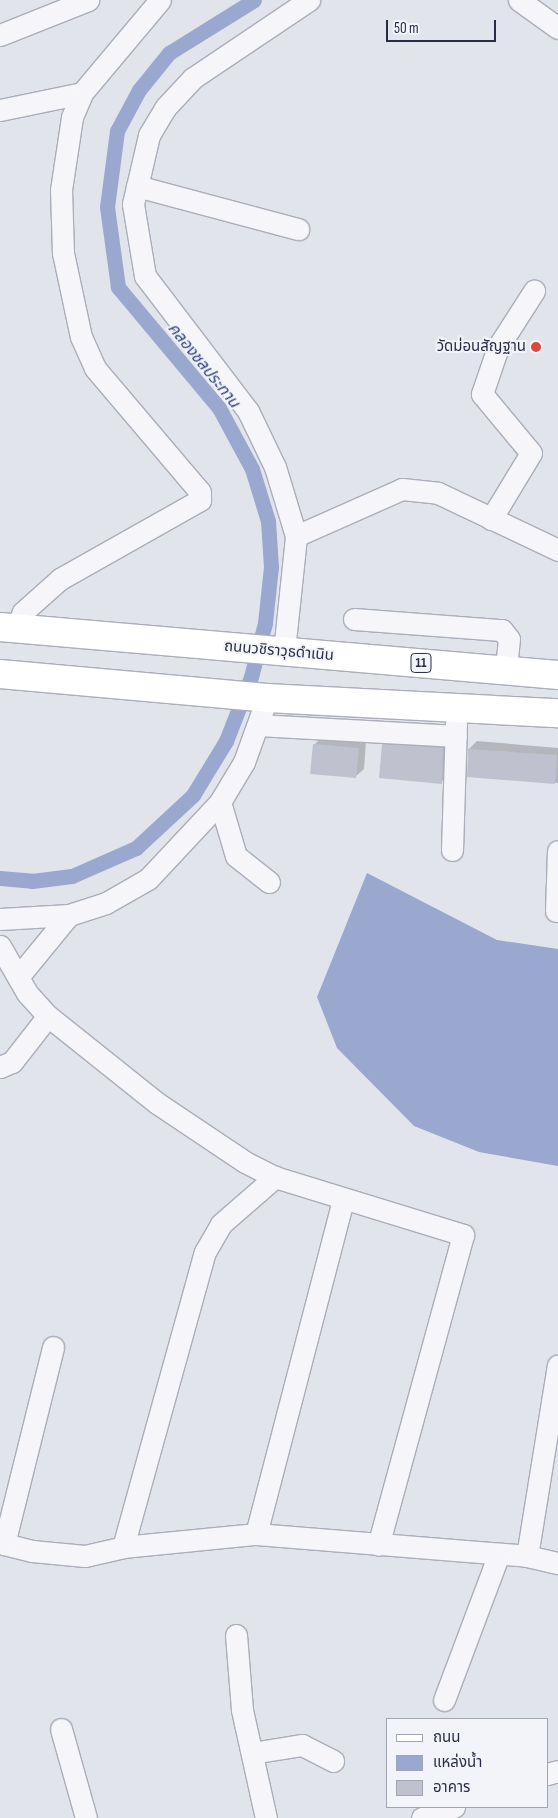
<!DOCTYPE html>
<meta charset="utf-8">
<style>
body{margin:0}
#map{position:relative;width:558px;height:1818px;overflow:hidden;background:#e2e4ec;font-family:"Sofia Sans Condensed","Noto Sans Thai",sans-serif}
div>[style]{position:absolute}
.water>*{inset:0;background:#9aa7cf}
.shadow>*{inset:0;background:#0003}
.canal>*{height:15px;margin:-7.5px;padding:0 7.5px;transform-origin:7.5px;border-radius:7.5px;background:#9aa7cf}
.building>*{inset:0;background:#bfc1cf}
.roads{filter:drop-shadow(1px 0 #aaadba) drop-shadow(-1px 0 #aaadba) drop-shadow(0 1px #aaadba) drop-shadow(0 -1px #aaadba)}
.minor>*{height:21px;margin:-10.5px;padding:0 10.5px;transform-origin:10.5px;border-radius:10.5px;background:#f6f6fa}
.major>*{height:28px;margin:-14px;padding:0 14px;transform-origin:14px;border-radius:14px;background:#fff}
.dots>*{width:14px;height:14px;translate:-50% -50%;box-sizing:border-box;border:2px solid #f2f4f9;border-radius:50%}
span{translate:-50% -50%;white-space:nowrap;text-align:center;line-height:1.15;-webkit-text-stroke:4px #f2f4f9;paint-order:stroke}
.shield-label span{padding:1px 4px;background:#f2f4f9;border:1px solid;border-radius:4px;-webkit-text-stroke-width:0}
.shield-label{font-size:14px;color:#282c46;font-weight:700}
.poi-label{font-size:15px;color:#282c46}
.right{translate:-100% -50%;text-align:right}
.street-label{font-size:15px;color:#282c46}
.water-label{font-size:16px;color:#2e3f7f;font-style:italic}
.legend{position:absolute;left:386px;top:1718px;width:162px;height:90px;box-sizing:border-box;background:#f2f4f9;border:1px solid #a1a4b1;margin:0;padding:6px 9px;list-style:none;font-size:15px;color:#282c46}
.legend li{display:flex;align-items:center;gap:10px;height:25px}
.legend b{width:25px;border:1px solid #a1a4b1}
.scale{position:absolute;left:386px;top:20px;width:110px;height:22px;box-sizing:border-box;border:2px solid #282c46;border-top:0;padding-left:6px;font-size:15px;line-height:18px;white-space:nowrap;color:#282c46;-webkit-text-stroke:4px #f2f4f9;paint-order:stroke}
</style>
<div id="map">
<div class="water">
<div style="clip-path:polygon(367px 873px,497px 940px,558px 949px,558px 1166px,479px 1152px,414px 1126px,337px 1048px,317px 997px)"></div>
</div>
<div class="shadow">
<div style="clip-path:polygon(322px 737px,366px 741px,364px 769px,356px 776px,314px 745px)"></div>
<div style="clip-path:polygon(391px 737px,450px 740px,449px 774px,441px 782px,383px 745px)"></div>
<div style="clip-path:polygon(477px 741px,558px 748px,558px 783px,468px 776px,469px 749px)"></div>
</div>
<div class="canal">
<div style="left:0;top:878px;width:32px;rotate:5deg"></div>
<div style="left:32px;top:881px;width:40px;rotate:-7.1deg"></div>
<div style="left:72px;top:876px;width:70px;rotate:-23.6deg"></div>
<div style="left:136px;top:848px;width:78px;rotate:-42.9deg"></div>
<div style="left:193px;top:795px;width:63px;rotate:-58.6deg"></div>
<div style="left:226px;top:741px;width:69px;rotate:-68.7deg"></div>
<div style="left:251px;top:677px;width:56px;rotate:-75.5deg"></div>
<div style="left:265px;top:623px;width:56px;rotate:-83.9deg"></div>
<div style="left:271px;top:567px;width:46px;rotate:-93.7deg"></div>
<div style="left:268px;top:521px;width:54px;rotate:-107.1deg"></div>
<div style="left:252px;top:469px;width:69px;rotate:-118.4deg"></div>
<div style="left:219px;top:408px;width:158px;rotate:-129.9deg"></div>
<div style="left:118px;top:287px;width:81px;rotate:-97.8deg"></div>
<div style="left:107px;top:207px;width:77px;rotate:-82.5deg"></div>
<div style="left:117px;top:131px;width:47px;rotate:-61.8deg"></div>
<div style="left:139px;top:90px;width:48px;rotate:-51deg"></div>
<div style="left:169px;top:53px;width:100px;rotate:-31.9deg"></div>
</div>
<div class="building">
<div style="clip-path:polygon(313px 744px,359px 748px,356px 778px,310px 774px)"></div>
<div style="clip-path:polygon(382px 744px,443px 748px,442px 784px,379px 778px)"></div>
<div style="clip-path:polygon(468px 749px,557px 755px,555px 784px,467px 777px)"></div>
</div>
<div class="roads">
<div class="minor">
<div style="left:519px;top:0;width:48px;rotate:35.7deg"></div>
<div style="left:0;top:35px;width:95px;rotate:-21.7deg"></div>
<div style="left:0;top:110px;width:84px;rotate:-11.7deg"></div>
<div style="left:137px;top:186px;width:167px;rotate:15deg"></div>
<div style="left:491px;top:519px;width:77px;rotate:-58.8deg"></div>
<div style="left:531px;top:453px;width:77px;rotate:-129.7deg"></div>
<div style="left:482px;top:394px;width:50px;rotate:-71.2deg"></div>
<div style="left:498px;top:347px;width:67px;rotate:-57.3deg"></div>
<div style="left:296px;top:536px;width:116px;rotate:-23.9deg"></div>
<div style="left:402px;top:489px;width:36px;rotate:6deg"></div>
<div style="left:438px;top:493px;width:133px;rotate:25.4deg"></div>
<div style="left:354px;top:619px;width:148px;rotate:4.3deg"></div>
<div style="left:502px;top:630px;width:11px;rotate:52deg"></div>
<div style="left:509px;top:639px;width:31px;rotate:96deg"></div>
<div style="left:16px;top:629px;width:18px;rotate:-68deg"></div>
<div style="left:23px;top:612px;width:50px;rotate:-41.7deg"></div>
<div style="left:60px;top:579px;width:161px;rotate:-29.4deg"></div>
<div style="left:200px;top:500px;width:8px;rotate:-90deg"></div>
<div style="left:200px;top:492px;width:162px;rotate:-130.3deg"></div>
<div style="left:95px;top:368px;width:34px;rotate:-114deg"></div>
<div style="left:81px;top:337px;width:86px;rotate:-102.1deg"></div>
<div style="left:63px;top:253px;width:63px;rotate:-91.8deg"></div>
<div style="left:61px;top:190px;width:74px;rotate:-81.4deg"></div>
<div style="left:72px;top:117px;width:26px;rotate:-67deg"></div>
<div style="left:82px;top:93px;width:121px;rotate:-50deg"></div>
<div style="left:284px;top:651px;width:116px;rotate:-84deg"></div>
<div style="left:296px;top:536px;width:72px;rotate:-106.9deg"></div>
<div style="left:275px;top:467px;width:62px;rotate:-115.7deg"></div>
<div style="left:248px;top:411px;width:170px;rotate:-127.3deg"></div>
<div style="left:145px;top:276px;width:73px;rotate:-99.5deg"></div>
<div style="left:133px;top:204px;width:71px;rotate:-76.9deg"></div>
<div style="left:149px;top:135px;width:31px;rotate:-59deg"></div>
<div style="left:165px;top:108px;width:41px;rotate:-47deg"></div>
<div style="left:193px;top:78px;width:140px;rotate:-33.9deg"></div>
<div style="left:259px;top:725px;width:197px;rotate:3.2deg"></div>
<div style="left:220px;top:802px;width:56px;rotate:73.5deg"></div>
<div style="left:236px;top:856px;width:42px;rotate:38.2deg"></div>
<div style="left:452px;top:850px;width:127px;rotate:-88.2deg"></div>
<div style="left:556px;top:911px;width:60px;rotate:-88.1deg"></div>
<div style="left:0;top:919px;width:69px;rotate:-3.3deg"></div>
<div style="left:69px;top:915px;width:39px;rotate:-18deg"></div>
<div style="left:106px;top:903px;width:48px;rotate:-29.7deg"></div>
<div style="left:148px;top:879px;width:105px;rotate:-46.9deg"></div>
<div style="left:220px;top:802px;width:47px;rotate:-59deg"></div>
<div style="left:244px;top:762px;width:68px;rotate:-70.2deg"></div>
<div style="left:0;top:946px;width:54px;rotate:60.1deg"></div>
<div style="left:27px;top:993px;width:31px;rotate:48deg"></div>
<div style="left:48px;top:1016px;width:139px;rotate:38.6deg"></div>
<div style="left:157px;top:1103px;width:106px;rotate:33.8deg"></div>
<div style="left:245px;top:1162px;width:34px;rotate:27deg"></div>
<div style="left:275px;top:1177px;width:197px;rotate:17.1deg"></div>
<div style="left:463px;top:1235px;width:321px;rotate:105.3deg"></div>
<div style="left:18px;top:977px;width:80px;rotate:-50.6deg"></div>
<div style="left:0;top:1067px;width:13px;rotate:-23deg"></div>
<div style="left:12px;top:1062px;width:58px;rotate:-52deg"></div>
<div style="left:256px;top:1534px;width:346px;rotate:-75.4deg"></div>
<div style="left:0;top:1536px;width:9px;rotate:63deg"></div>
<div style="left:4px;top:1544px;width:29px;rotate:14deg"></div>
<div style="left:32px;top:1551px;width:53px;rotate:5.4deg"></div>
<div style="left:85px;top:1556px;width:39px;rotate:-13deg"></div>
<div style="left:123px;top:1547px;width:134px;rotate:-5.6deg"></div>
<div style="left:256px;top:1534px;width:272px;rotate:4.6deg"></div>
<div style="left:527px;top:1556px;width:32px;rotate:13deg"></div>
<div style="left:4px;top:1544px;width:203px;rotate:-76deg"></div>
<div style="left:123px;top:1547px;width:306px;rotate:-74.5deg"></div>
<div style="left:205px;top:1252px;width:32px;rotate:-60deg"></div>
<div style="left:221px;top:1224px;width:72px;rotate:-41deg"></div>
<div style="left:527px;top:1556px;width:193px;rotate:-80.8deg"></div>
<div style="left:236px;top:1635px;width:75px;rotate:85.4deg"></div>
<div style="left:242px;top:1710px;width:111px;rotate:77.5deg"></div>
<div style="left:444px;top:1700px;width:156px;rotate:-69.4deg"></div>
<div style="left:61px;top:1729px;width:92px;rotate:74.3deg"></div>
<div style="left:252px;top:1753px;width:51px;rotate:-9.1deg"></div>
<div style="left:302px;top:1745px;width:35px;rotate:27deg"></div>
<div style="left:547px;top:1774px;width:11px;rotate:-15deg"></div>
<div style="left:422px;top:1818px;width:34px;rotate:-19deg"></div>
</div>
<div class="major">
<div style="left:0;top:627px;width:560px;rotate:4.92deg"></div>
<div style="left:0;top:674px;width:268px;rotate:5.1deg"></div>
<div style="left:267px;top:698px;width:291px;rotate:3deg"></div>
</div>
</div>
<div class="dots">
<div style="left:536px;top:347px;background:#dc493c"></div>
</div>
<div class="shield-label">
<span style="left:421px;top:663px">11</span>
</div>
<div class="poi-label">
<span class="right" style="left:526px;top:347px">วัดม่อนสัญฐาน</span>
</div>
<div class="street-label">
<span style="left:279px;top:651px;rotate:5deg">ถนนวชิราวุธดำเนิน</span>
</div>
<div class="water-label">
<span style="left:203px;top:366px;rotate:51deg">คลองชลประทาน</span>
</div>
<ul class="legend">
<li><b style="height:6px;background:#fff"></b>ถนน</li>
<li><b style="height:14px;background:#9aa7cf"></b>แหล่งน้ำ</li>
<li><b style="height:14px;background:#bfc1cf"></b>อาคาร</li>
</ul>
<div class="scale">50 m</div>
</div>
